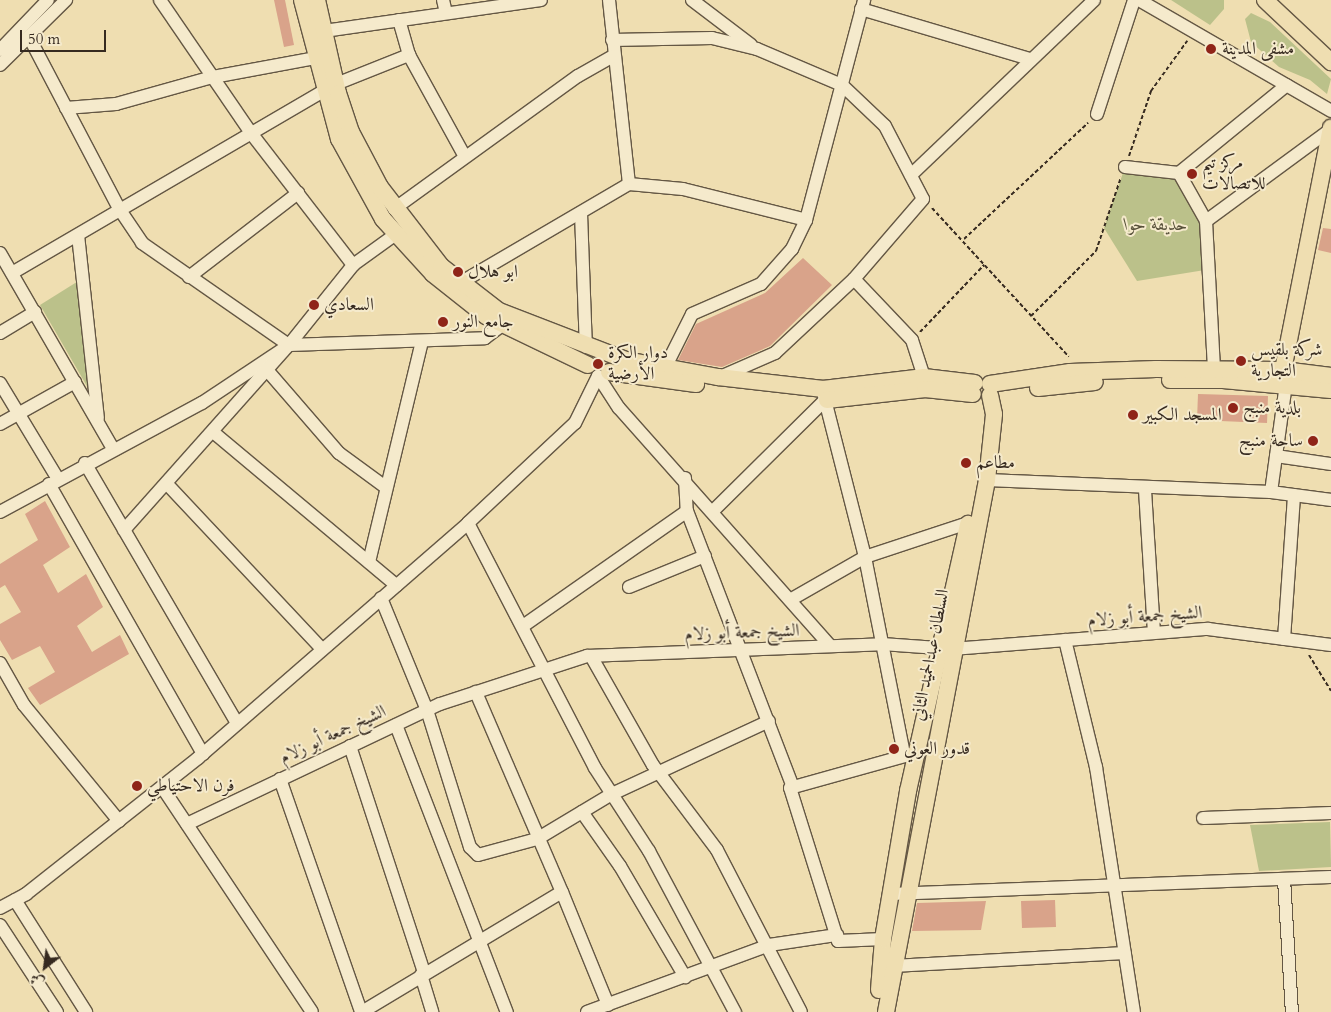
<!DOCTYPE html>
<meta charset="utf-8">
<style>
body{margin:0}
#map{position:relative;width:1331px;height:1012px;overflow:hidden;background:#efdeb1;font-family:Cardo,Amiri,serif}
div>[style]{position:absolute}
.green>*{inset:0;background:#bbc18a}
.building>*{inset:0;background:#d9a38a}
.path>*{height:2px;margin-top:-1px;transform-origin:0;background:repeating-linear-gradient(90deg,#362a20 0 4px,transparent 0 6.5px)}
.roads{filter:drop-shadow(1px 0 #645744) drop-shadow(-1px 0 #645744) drop-shadow(0 1px #645744) drop-shadow(0 -1px #645744)}
.minor>*{height:12px;margin:-6px;padding:0 6px;transform-origin:6px;border-radius:6px;background:#f5eacc}
.major>*{height:16px;margin:-8px;padding:0 8px;transform-origin:8px;border-radius:8px;background:#efdeb1}
.dots>*{width:14px;height:14px;translate:-50% -50%;box-sizing:border-box;border:2px solid #f5eacc;border-radius:50%}
span{translate:-50% -50%;white-space:nowrap;text-align:center;line-height:1.15;-webkit-text-stroke:4px #f5eacc;paint-order:stroke}
.poi-label{font-size:18px;color:#362a20}
.left{translate:0 -50%;text-align:left}
.right{translate:-100% -50%;text-align:right}
.park-label{font-size:18px;color:#57503a;font-style:italic}
.street-label{font-size:18px;color:#362a20}
.north{position:absolute;left:20px;top:942px;width:50px;height:50px;-webkit-text-stroke:4px #f5eacc;paint-order:stroke;rotate:210deg;font-size:14px;font-weight:700;line-height:20px;text-align:center;color:#362a20}
.north::after{content:'';display:block;margin:auto;width:18px;height:22px;background:#362a20;clip-path:polygon(50% 0,100% 100%,50% 72%,0 100%)}
.scale{position:absolute;left:20px;top:30px;width:86px;height:22px;box-sizing:border-box;border:2px solid #362a20;border-top:0;padding-left:6px;font-size:15px;line-height:18px;white-space:nowrap;color:#362a20;-webkit-text-stroke:4px #f5eacc;paint-order:stroke}
</style>
<div id="map">
<div class="green">
<div style="clip-path:polygon(1171px 0,1224px 0,1224px 9px,1210px 25px)"></div>
<div style="clip-path:polygon(1251px 13px,1270px 22px,1331px 79px,1327px 94px,1310px 80px,1279px 67px,1251px 42px,1245px 19px)"></div>
<div style="clip-path:polygon(1125px 167px,1179px 173px,1206px 221px,1211px 269px,1137px 281px,1104px 228px)"></div>
<div style="clip-path:polygon(80px 280px,88px 388px,40px 305px)"></div>
<div style="clip-path:polygon(1330px 822px,1331px 867px,1259px 871px,1250px 825px)"></div>
</div>
<div class="building">
<div style="clip-path:polygon(274px 0,285px 0,294px 45px,284px 47px)"></div>
<div style="clip-path:polygon(1323px 228px,1331px 229px,1331px 253px,1318px 250px)"></div>
<div style="clip-path:polygon(803px 258px,832px 285px,770px 346px,722px 367px,678px 360px,696px 324px,765px 293px)"></div>
<div style="clip-path:polygon(1198px 394px,1268px 396px,1267px 423px,1197px 420px)"></div>
<div style="clip-path:polygon(45px 501px,70px 547px,43px 565px,58px 593px,86px 574px,103px 607px,77px 626px,92px 652px,120px 635px,129px 654px,40px 705px,28px 688px,55px 672px,40px 646px,12px 660px,0 640px,0 624px,21px 612px,5px 585px,0 588px,0 564px,38px 540px,25px 514px)"></div>
<div style="clip-path:polygon(1055px 900px,1056px 927px,1022px 928px,1021px 901px)"></div>
<div style="clip-path:polygon(986px 901px,981px 930px,912px 931px,917px 903px)"></div>
</div>
<div class="path">
<div style="left:1129px;top:156px;width:69px;rotate:-71.3deg"></div>
<div style="left:1151px;top:91px;width:62px;rotate:-54.2deg"></div>
<div style="left:932px;top:208px;width:202px;rotate:47.4deg"></div>
<div style="left:964px;top:239px;width:170px;rotate:-43.1deg"></div>
<div style="left:1031px;top:316px;width:92px;rotate:-45deg"></div>
<div style="left:1096px;top:251px;width:78px;rotate:-71.3deg"></div>
<div style="left:920px;top:332px;width:93px;rotate:-46.3deg"></div>
<div style="left:1309px;top:655px;width:42px;rotate:58.6deg"></div>
</div>
<div class="roads">
<div class="minor">
<div style="left:160px;top:0;width:161px;rotate:55.6deg"></div>
<div style="left:251px;top:133px;width:167px;rotate:52.3deg"></div>
<div style="left:443px;top:0;width:13px;rotate:77deg"></div>
<div style="left:609px;top:0;width:185px;rotate:83.8deg"></div>
<div style="left:692px;top:0;width:74px;rotate:37.3deg"></div>
<div style="left:1139px;top:0;width:222px;rotate:30deg"></div>
<div style="left:861px;top:9px;width:176px;rotate:16.5deg"></div>
<div style="left:399px;top:20px;width:36px;rotate:74deg"></div>
<div style="left:409px;top:55px;width:116px;rotate:61.2deg"></div>
<div style="left:324px;top:31px;width:219px;rotate:-8.1deg"></div>
<div style="left:29px;top:37px;width:195px;rotate:62.3deg"></div>
<div style="left:120px;top:210px;width:40px;rotate:56deg"></div>
<div style="left:142px;top:243px;width:179px;rotate:34.8deg"></div>
<div style="left:612px;top:40px;width:100px;rotate:-1.1deg"></div>
<div style="left:712px;top:38px;width:46px;rotate:13.7deg"></div>
<div style="left:757px;top:49px;width:92px;rotate:23deg"></div>
<div style="left:842px;top:85px;width:59px;rotate:43.6deg"></div>
<div style="left:885px;top:126px;width:82px;rotate:62.5deg"></div>
<div style="left:923px;top:199px;width:106px;rotate:130.8deg"></div>
<div style="left:854px;top:279px;width:108px;rotate:136.9deg"></div>
<div style="left:775px;top:353px;width:55px;rotate:156.3deg"></div>
<div style="left:0;top:50px;width:69px;rotate:-46.2deg"></div>
<div style="left:0;top:65px;width:93px;rotate:-44.6deg"></div>
<div style="left:336px;top:84px;width:79px;rotate:-21.7deg"></div>
<div style="left:66px;top:108px;width:50px;rotate:-4.6deg"></div>
<div style="left:116px;top:104px;width:101px;rotate:-15.6deg"></div>
<div style="left:213px;top:77px;width:105px;rotate:-10.5deg"></div>
<div style="left:1097px;top:114px;width:120px;rotate:-72deg"></div>
<div style="left:1125px;top:167px;width:54px;rotate:6.3deg"></div>
<div style="left:1179px;top:173px;width:55px;rotate:60.6deg"></div>
<div style="left:1206px;top:221px;width:147px;rotate:86.9deg"></div>
<div style="left:1179px;top:173px;width:139px;rotate:-39.2deg"></div>
<div style="left:911px;top:175px;width:253px;rotate:-43.7deg"></div>
<div style="left:394px;top:209px;width:227px;rotate:-35.9deg"></div>
<div style="left:578px;top:76px;width:40px;rotate:-29.7deg"></div>
<div style="left:581px;top:213px;width:134px;rotate:87.9deg"></div>
<div style="left:1206px;top:221px;width:154px;rotate:-36.3deg"></div>
<div style="left:78px;top:235px;width:184px;rotate:83.8deg"></div>
<div style="left:0;top:253px;width:226px;rotate:60deg"></div>
<div style="left:12px;top:273px;width:361px;rotate:-30.3deg"></div>
<div style="left:189px;top:277px;width:138px;rotate:-37.6deg"></div>
<div style="left:854px;top:279px;width:84px;rotate:46.4deg"></div>
<div style="left:912px;top:340px;width:39px;rotate:72deg"></div>
<div style="left:460px;top:283px;width:196px;rotate:-30.4deg"></div>
<div style="left:629px;top:184px;width:54px;rotate:5.3deg"></div>
<div style="left:683px;top:189px;width:127px;rotate:14.1deg"></div>
<div style="left:0;top:333px;width:41px;rotate:-31deg"></div>
<div style="left:665px;top:368px;width:60px;rotate:-63.4deg"></div>
<div style="left:692px;top:314px;width:75px;rotate:-23.5deg"></div>
<div style="left:761px;top:284px;width:47px;rotate:-48.5deg"></div>
<div style="left:792px;top:249px;width:32px;rotate:-64deg"></div>
<div style="left:806px;top:220px;width:228px;rotate:-75.2deg"></div>
<div style="left:267px;top:370px;width:110px;rotate:49.1deg"></div>
<div style="left:339px;top:453px;width:56px;rotate:36.3deg"></div>
<div style="left:598px;top:376px;width:38px;rotate:57deg"></div>
<div style="left:619px;top:408px;width:318px;rotate:48.4deg"></div>
<div style="left:0;top:383px;width:112px;rotate:58.9deg"></div>
<div style="left:823px;top:392px;width:170px;rotate:75.7deg"></div>
<div style="left:865px;top:557px;width:201px;rotate:78.8deg"></div>
<div style="left:0;top:424px;width:86px;rotate:-29.2deg"></div>
<div style="left:213px;top:432px;width:239px;rotate:39.9deg"></div>
<div style="left:1276px;top:456px;width:56px;rotate:8.3deg"></div>
<div style="left:85px;top:463px;width:301px;rotate:59.7deg"></div>
<div style="left:685px;top:478px;width:33px;rotate:87deg"></div>
<div style="left:687px;top:511px;width:292px;rotate:69deg"></div>
<div style="left:987px;top:480px;width:284px;rotate:2.4deg"></div>
<div style="left:1271px;top:492px;width:61px;rotate:7.6deg"></div>
<div style="left:49px;top:484px;width:311px;rotate:60.3deg"></div>
<div style="left:167px;top:484px;width:226px;rotate:46.8deg"></div>
<div style="left:1145px;top:490px;width:142px;rotate:86.4deg"></div>
<div style="left:1271px;top:492px;width:109px;rotate:-82.1deg"></div>
<div style="left:713px;top:511px;width:158px;rotate:-44.7deg"></div>
<div style="left:0;top:512px;width:230px;rotate:-28.4deg"></div>
<div style="left:202px;top:403px;width:105px;rotate:-33.7deg"></div>
<div style="left:289px;top:345px;width:196px;rotate:-2deg"></div>
<div style="left:485px;top:338px;width:20px;rotate:-37deg"></div>
<div style="left:468px;top:523px;width:276px;rotate:62.6deg"></div>
<div style="left:595px;top:768px;width:99px;rotate:57deg"></div>
<div style="left:649px;top:851px;width:183px;rotate:61.9deg"></div>
<div style="left:124px;top:530px;width:248px;rotate:-48.3deg"></div>
<div style="left:289px;top:345px;width:102px;rotate:-51.3deg"></div>
<div style="left:353px;top:265px;width:53px;rotate:-35.8deg"></div>
<div style="left:369px;top:562px;width:226px;rotate:-76.5deg"></div>
<div style="left:629px;top:587px;width:82px;rotate:-22.2deg"></div>
<div style="left:381px;top:598px;width:121px;rotate:67.7deg"></div>
<div style="left:427px;top:710px;width:144px;rotate:72.6deg"></div>
<div style="left:470px;top:847px;width:11px;rotate:45deg"></div>
<div style="left:478px;top:855px;width:61px;rotate:-15.2deg"></div>
<div style="left:537px;top:839px;width:87px;rotate:-31deg"></div>
<div style="left:612px;top:794px;width:173px;rotate:-24.9deg"></div>
<div style="left:790px;top:600px;width:86px;rotate:-29.8deg"></div>
<div style="left:865px;top:557px;width:108px;rotate:-18.3deg"></div>
<div style="left:523px;top:626px;width:200px;rotate:-35deg"></div>
<div style="left:1284px;top:639px;width:144px;rotate:-86deg"></div>
<div style="left:1065px;top:640px;width:131px;rotate:76.3deg"></div>
<div style="left:1096px;top:767px;width:248px;rotate:81.2deg"></div>
<div style="left:591px;top:656px;width:125px;rotate:60.4deg"></div>
<div style="left:653px;top:765px;width:106px;rotate:53deg"></div>
<div style="left:717px;top:850px;width:182px;rotate:62.6deg"></div>
<div style="left:0;top:663px;width:48px;rotate:60.3deg"></div>
<div style="left:24px;top:705px;width:150px;rotate:50.7deg"></div>
<div style="left:396px;top:725px;width:308px;rotate:68.9deg"></div>
<div style="left:350px;top:746px;width:239px;rotate:71.9deg"></div>
<div style="left:280px;top:779px;width:247px;rotate:70.8deg"></div>
<div style="left:162px;top:787px;width:270px;rotate:56.3deg"></div>
<div style="left:582px;top:812px;width:66px;rotate:54.9deg"></div>
<div style="left:620px;top:866px;width:129px;rotate:59.6deg"></div>
<div style="left:1203px;top:818px;width:128px;rotate:-2.2deg"></div>
<div style="left:187px;top:824px;width:280px;rotate:-25.4deg"></div>
<div style="left:440px;top:704px;width:155px;rotate:-18.1deg"></div>
<div style="left:587px;top:656px;width:295px;rotate:-2.3deg"></div>
<div style="left:882px;top:644px;width:70px;rotate:4.1deg"></div>
<div style="left:952px;top:649px;width:257px;rotate:-4.5deg"></div>
<div style="left:1208px;top:629px;width:124px;rotate:7.4deg"></div>
<div style="left:1284px;top:879px;width:133px;rotate:86.6deg"></div>
<div style="left:562px;top:892px;width:122px;rotate:67.8deg"></div>
<div style="left:890px;top:894px;width:441px;rotate:-2.2deg"></div>
<div style="left:15px;top:900px;width:133px;rotate:57.6deg"></div>
<div style="left:0;top:908px;width:30px;rotate:-28deg"></div>
<div style="left:26px;top:894px;width:219px;rotate:-38.3deg"></div>
<div style="left:198px;top:758px;width:358px;rotate:-41deg"></div>
<div style="left:468px;top:523px;width:146px;rotate:-43.1deg"></div>
<div style="left:575px;top:423px;width:52px;rotate:-63.9deg"></div>
<div style="left:0;top:925px;width:104px;rotate:56.8deg"></div>
<div style="left:883px;top:939px;width:45px;rotate:177.5deg"></div>
<div style="left:838px;top:941px;width:160px;rotate:-107.4deg"></div>
<div style="left:790px;top:788px;width:127px;rotate:-15.6deg"></div>
<div style="left:893px;top:966px;width:232px;rotate:-3.2deg"></div>
<div style="left:421px;top:975px;width:39px;rotate:73deg"></div>
<div style="left:362px;top:1012px;width:233px;rotate:-31deg"></div>
<div style="left:562px;top:892px;width:218px;rotate:-113.3deg"></div>
<div style="left:587px;top:1012px;width:194px;rotate:-20.2deg"></div>
<div style="left:769px;top:945px;width:69px;rotate:-8.4deg"></div>
</div>
<div class="major">
<div style="left:302px;top:0;width:144px;rotate:75.1deg"></div>
<div style="left:339px;top:139px;width:91px;rotate:61.2deg"></div>
<div style="left:383px;top:219px;width:74px;rotate:47.7deg"></div>
<div style="left:433px;top:274px;width:68px;rotate:38.4deg"></div>
<div style="left:486px;top:316px;width:113px;rotate:25.7deg"></div>
<div style="left:317px;top:0;width:95px;rotate:77.3deg"></div>
<div style="left:338px;top:93px;width:41px;rotate:71.6deg"></div>
<div style="left:351px;top:132px;width:62px;rotate:62.2deg"></div>
<div style="left:380px;top:187px;width:100px;rotate:52.3deg"></div>
<div style="left:441px;top:266px;width:73px;rotate:37.8deg"></div>
<div style="left:499px;top:311px;width:136px;rotate:21.1deg"></div>
<div style="left:626px;top:360px;width:94px;rotate:10.5deg"></div>
<div style="left:718px;top:377px;width:106px;rotate:6.5deg"></div>
<div style="left:823px;top:389px;width:102px;rotate:-6.8deg"></div>
<div style="left:924px;top:377px;width:51px;rotate:6.7deg"></div>
<div style="left:1265px;top:0;width:91px;rotate:43.2deg"></div>
<div style="left:1283px;top:370px;width:247px;rotate:-78.8deg"></div>
<div style="left:609px;top:372px;width:88px;rotate:7.9deg"></div>
<div style="left:1170px;top:380px;width:53px"></div>
<div style="left:1223px;top:380px;width:108px;rotate:5.3deg"></div>
<div style="left:990px;top:384px;width:81px;rotate:-8.5deg"></div>
<div style="left:1070px;top:372px;width:86px;rotate:-2deg"></div>
<div style="left:1156px;top:369px;width:127px;rotate:0.5deg"></div>
<div style="left:1283px;top:370px;width:48px;rotate:7.1deg"></div>
<div style="left:1038px;top:388px;width:57px;rotate:-6deg"></div>
<div style="left:827px;top:400px;width:99px;rotate:-6.4deg"></div>
<div style="left:925px;top:389px;width:48px;rotate:5.9deg"></div>
<div style="left:879px;top:990px;width:51px;rotate:-85.5deg"></div>
<div style="left:883px;top:939px;width:150px;rotate:-80.4deg"></div>
<div style="left:908px;top:791px;width:274px;rotate:-77.3deg"></div>
<div style="left:886px;top:1012px;width:542px;rotate:-79.25deg"></div>
<div style="left:987px;top:480px;width:66px;rotate:-83.9deg"></div>
<div style="left:994px;top:414px;width:19px;rotate:-102deg"></div>
</div>
</div>
<div class="dots">
<div style="left:1211px;top:49px;background:#8f2418"></div>
<div style="left:1192px;top:174px;background:#8f2418"></div>
<div style="left:458px;top:272px;background:#8f2418"></div>
<div style="left:314px;top:305px;background:#8f2418"></div>
<div style="left:443px;top:322px;background:#8f2418"></div>
<div style="left:1241px;top:361px;background:#8f2418"></div>
<div style="left:598px;top:364px;background:#8f2418"></div>
<div style="left:1233px;top:408px;background:#8f2418"></div>
<div style="left:1133px;top:415px;background:#8f2418"></div>
<div style="left:1313px;top:441px;background:#8f2418"></div>
<div style="left:966px;top:463px;background:#8f2418"></div>
<div style="left:894px;top:749px;background:#8f2418"></div>
<div style="left:137px;top:786px;background:#8f2418"></div>
</div>
<div class="poi-label">
<span class="left" style="left:1222px;top:49px">مشفى المدينة</span>
<span class="left" style="left:1202px;top:174px">مركز تيم<br>للاتصالات</span>
<span class="left" style="left:468px;top:272px">ابو هلال</span>
<span class="left" style="left:324px;top:305px">السعادي</span>
<span class="left" style="left:453px;top:322px">جامع النور</span>
<span class="left" style="left:1251px;top:361px">شركة بلقيس<br>التجارية</span>
<span class="left" style="left:608px;top:364px">دوار الكرة<br>الأرضية</span>
<span class="left" style="left:1243px;top:408px">بلدية منبج</span>
<span class="left" style="left:1143px;top:415px">المسجد الكبير</span>
<span class="right" style="left:1303px;top:441px">ساحة منبج</span>
<span class="left" style="left:976px;top:463px">مطاعم</span>
<span class="left" style="left:904px;top:749px">قدور العوني</span>
<span class="left" style="left:147px;top:786px">فرن الاحتياطي</span>
</div>
<div class="park-label">
<span style="left:1156px;top:225px">حديقة حوا</span>
</div>
<div class="street-label">
<span style="left:1145px;top:617px;rotate:-4deg">الشيخ جمعة أبو زلام</span>
<span style="left:742px;top:633px;rotate:-2deg">الشيخ جمعة أبو زلام</span>
<span style="left:931px;top:655px;rotate:-79deg">السلطان عبدالحميد الثاني</span>
<span style="left:333px;top:735px;rotate:-25deg">الشيخ جمعة أبو زلام</span>
</div>
<div class="north">ش</div>
<div class="scale">50 m</div>
</div>
